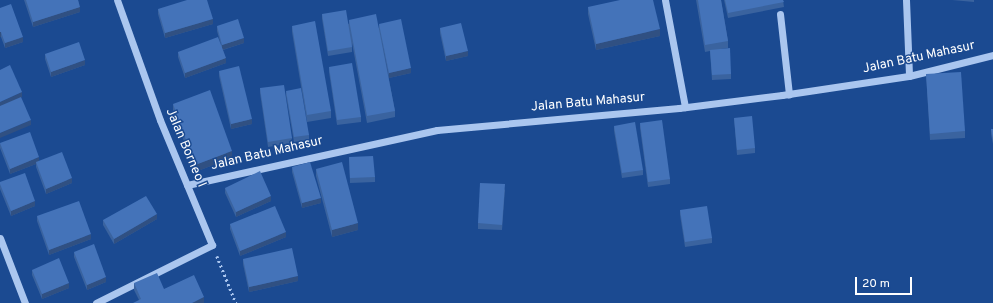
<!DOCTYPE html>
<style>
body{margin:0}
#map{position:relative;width:993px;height:303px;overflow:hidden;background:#1b4a91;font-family:Overpass,sans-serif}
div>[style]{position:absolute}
.path>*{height:2.5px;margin-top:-1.25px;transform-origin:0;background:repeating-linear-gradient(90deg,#aac6ef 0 2px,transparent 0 5px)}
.minor>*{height:7px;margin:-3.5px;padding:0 3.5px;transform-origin:3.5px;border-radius:3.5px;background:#aac6ef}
.wall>*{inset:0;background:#3a639f}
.shaded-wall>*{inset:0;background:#305082}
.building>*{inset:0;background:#4473b9}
span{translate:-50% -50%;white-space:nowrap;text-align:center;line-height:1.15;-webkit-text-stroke:3px #1b4a91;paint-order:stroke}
.street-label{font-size:13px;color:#fff}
.scale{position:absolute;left:855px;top:277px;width:57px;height:18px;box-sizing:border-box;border:2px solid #fff;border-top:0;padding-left:5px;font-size:12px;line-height:14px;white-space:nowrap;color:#fff;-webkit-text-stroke:3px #1b4a91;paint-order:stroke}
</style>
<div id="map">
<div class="path">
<div style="left:217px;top:256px;width:51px;rotate:68deg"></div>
</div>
<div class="minor">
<div style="left:665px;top:0;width:109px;rotate:79.4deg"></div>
<div style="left:906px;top:0;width:76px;rotate:87.7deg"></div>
<div style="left:780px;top:14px;width:81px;rotate:83.6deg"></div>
<div style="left:187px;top:185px;width:256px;rotate:-12.4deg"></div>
<div style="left:437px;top:130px;width:243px;rotate:-5.2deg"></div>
<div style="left:679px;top:108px;width:104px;rotate:-7.2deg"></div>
<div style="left:782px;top:95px;width:128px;rotate:-8.5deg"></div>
<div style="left:909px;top:76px;width:87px;rotate:-14deg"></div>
<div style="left:0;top:238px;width:70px;rotate:69deg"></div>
<div style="left:96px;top:303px;width:130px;rotate:-26.6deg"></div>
<div style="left:212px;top:245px;width:135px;rotate:-112.6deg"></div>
<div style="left:160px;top:120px;width:127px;rotate:-109.7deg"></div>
</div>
<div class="wall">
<div style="clip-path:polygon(24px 0,78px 0,80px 12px,33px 27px)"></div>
<div style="clip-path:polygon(696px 0,721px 0,728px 41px,728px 48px,721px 49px,731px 74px,731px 79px,712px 80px,710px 51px,705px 52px)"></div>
<div style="clip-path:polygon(724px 0,783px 0,784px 7px,728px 18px)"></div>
<div style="clip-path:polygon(952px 0,974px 0,974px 2px)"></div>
<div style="clip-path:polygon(588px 7px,660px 36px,596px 50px,588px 14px)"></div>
<div style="clip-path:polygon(0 8px,23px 42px,5px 48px,1px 37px)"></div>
<div style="clip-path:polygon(158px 9px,213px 24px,165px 38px,158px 14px)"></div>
<div style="clip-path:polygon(322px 14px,349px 24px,349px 20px,379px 28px,379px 24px,411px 73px,389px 78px,381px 38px,395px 111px,395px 117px,367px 123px,352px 43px,352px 52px,328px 56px,322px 19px)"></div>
<div style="clip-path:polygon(217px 26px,244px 43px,223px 50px,226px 63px,185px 78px,178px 57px,178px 52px,221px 45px,217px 31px)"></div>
<div style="clip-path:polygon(292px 26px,331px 111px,331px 118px,307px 122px,292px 32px)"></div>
<div style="clip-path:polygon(440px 28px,468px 56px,446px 61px,440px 33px)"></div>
<div style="clip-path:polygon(45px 54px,85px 65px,51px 77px,45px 59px)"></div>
<div style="clip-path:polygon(329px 67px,361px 117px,361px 122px,337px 125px,329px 72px)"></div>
<div style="clip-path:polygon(219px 71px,252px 124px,231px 129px,219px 76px)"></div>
<div style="clip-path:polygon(926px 74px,965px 131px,965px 138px,930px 140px)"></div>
<div style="clip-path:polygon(260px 88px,292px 138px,292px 143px,268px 147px,260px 93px)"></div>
<div style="clip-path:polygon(286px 91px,309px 135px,309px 140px,294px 142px,286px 96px)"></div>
<div style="clip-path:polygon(173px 104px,232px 158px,195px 172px,173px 111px)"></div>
<div style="clip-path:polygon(734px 118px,755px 148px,755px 153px,737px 155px)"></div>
<div style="clip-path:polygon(640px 123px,670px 179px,670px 184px,648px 187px,640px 128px)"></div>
<div style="clip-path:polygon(614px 126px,643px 170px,643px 175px,622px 178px,614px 131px)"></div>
<div style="clip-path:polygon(991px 129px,993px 129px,993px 144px,991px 134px)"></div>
<div style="clip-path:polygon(0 143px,39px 161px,72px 183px,46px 194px,36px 167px,36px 164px,10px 174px,0 148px)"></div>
<div style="clip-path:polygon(349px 157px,375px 177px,375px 182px,350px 183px)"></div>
<div style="clip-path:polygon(292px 167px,321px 203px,302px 208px,292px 172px)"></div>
<div style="clip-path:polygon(316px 169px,358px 230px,332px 237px,316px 176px)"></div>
<div style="clip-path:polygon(0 182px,35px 206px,11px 216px,0 189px)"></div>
<div style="clip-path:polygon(225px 188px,271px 201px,236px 217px,225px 193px)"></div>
<div style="clip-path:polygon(505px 189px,502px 230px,478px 229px,478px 223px)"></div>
<div style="clip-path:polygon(680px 210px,712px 238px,712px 243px,685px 247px,680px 215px)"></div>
<div style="clip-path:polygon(37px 216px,91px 239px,49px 255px,37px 221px)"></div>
<div style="clip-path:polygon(157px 219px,114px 244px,103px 225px,103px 220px)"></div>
<div style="clip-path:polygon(230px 224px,286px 237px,240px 256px,230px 229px)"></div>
<div style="clip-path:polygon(74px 252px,106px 282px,87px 290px,74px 257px)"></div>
<div style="clip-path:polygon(243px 259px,298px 281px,249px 292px,243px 264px)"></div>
<div style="clip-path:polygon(32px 270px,69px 288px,42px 299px,32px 275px)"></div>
<div style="clip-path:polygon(134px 283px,164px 289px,204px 303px,139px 300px,134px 290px)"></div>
</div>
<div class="shaded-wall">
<div style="clip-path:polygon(80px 7px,80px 12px,33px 27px,33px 22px)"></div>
<div style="clip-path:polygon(213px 19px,213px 24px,165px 38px,165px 33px)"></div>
<div style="clip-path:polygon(660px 29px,660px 36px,596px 50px,596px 44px)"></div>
<div style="clip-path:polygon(0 32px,1px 32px,1px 37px,0 37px)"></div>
<div style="clip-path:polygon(23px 37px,23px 42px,5px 48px,5px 43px)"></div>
<div style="clip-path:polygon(244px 38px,244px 43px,222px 50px,222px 45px)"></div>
<div style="clip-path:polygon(468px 51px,468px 56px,446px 61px,446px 56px)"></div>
<div style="clip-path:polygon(226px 58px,226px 63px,185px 78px,185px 73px)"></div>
<div style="clip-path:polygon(85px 60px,85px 65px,51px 77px,51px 72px)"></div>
<div style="clip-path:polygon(411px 68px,411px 73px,389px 78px,389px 73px)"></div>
<div style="clip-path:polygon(22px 92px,22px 97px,0 107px,0 102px)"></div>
<div style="clip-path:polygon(252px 119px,252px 124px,231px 129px,231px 124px)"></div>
<div style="clip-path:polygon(31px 120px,31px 125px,0 138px,0 133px)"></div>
<div style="clip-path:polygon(232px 151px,232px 158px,195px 172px,195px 165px)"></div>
<div style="clip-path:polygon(39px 157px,39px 162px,36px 162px,36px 164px,10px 174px,10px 169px)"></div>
<div style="clip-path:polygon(72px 178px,72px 183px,46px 194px,46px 189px)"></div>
<div style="clip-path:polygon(271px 196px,271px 201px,236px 217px,236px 212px)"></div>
<div style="clip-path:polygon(321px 198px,321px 203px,302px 208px,302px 203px)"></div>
<div style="clip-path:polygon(35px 201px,35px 206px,11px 216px,11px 211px)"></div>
<div style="clip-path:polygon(157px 214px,157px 219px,114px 244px,114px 239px)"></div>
<div style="clip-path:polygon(358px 223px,358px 230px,332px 237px,332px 230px)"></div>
<div style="clip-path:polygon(286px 232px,286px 237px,240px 256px,240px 251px)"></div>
<div style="clip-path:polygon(91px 234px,91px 239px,49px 255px,49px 250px)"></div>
<div style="clip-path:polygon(298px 276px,298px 281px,249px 292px,249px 287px)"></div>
<div style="clip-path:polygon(106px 277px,106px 282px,87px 290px,87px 285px)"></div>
<div style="clip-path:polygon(69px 283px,69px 288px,42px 299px,42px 294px)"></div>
<div style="clip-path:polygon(204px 297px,204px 303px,192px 303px)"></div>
</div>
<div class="building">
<div style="clip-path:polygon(26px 0,78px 0,80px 7px,33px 22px)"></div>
<div style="clip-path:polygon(187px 0,207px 0,213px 19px,165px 33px,158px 9px)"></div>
<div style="clip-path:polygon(620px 0,653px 0,660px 29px,596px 44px,588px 7px)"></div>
<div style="clip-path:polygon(698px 0,721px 0,728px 41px,705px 45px)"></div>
<div style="clip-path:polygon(725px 0,783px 0,784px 2px,728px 13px)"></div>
<div style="clip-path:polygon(11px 4px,23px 37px,5px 43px,1px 32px,0 32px,0 8px)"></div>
<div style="clip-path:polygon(346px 10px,352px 47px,328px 51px,322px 14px)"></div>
<div style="clip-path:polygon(376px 14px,395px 111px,367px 116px,349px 20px)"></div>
<div style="clip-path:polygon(238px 19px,244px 38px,222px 45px,217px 26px)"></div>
<div style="clip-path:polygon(401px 19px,411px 68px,389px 73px,379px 24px)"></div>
<div style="clip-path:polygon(315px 21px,331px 111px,307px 115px,292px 26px)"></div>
<div style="clip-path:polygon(461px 23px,468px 51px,446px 56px,440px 28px)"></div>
<div style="clip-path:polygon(218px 37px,226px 58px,185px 73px,178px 52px)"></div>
<div style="clip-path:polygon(79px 42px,85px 60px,51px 72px,45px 54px)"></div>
<div style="clip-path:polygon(730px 48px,731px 74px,712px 75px,710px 50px)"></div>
<div style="clip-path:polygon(352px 63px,361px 117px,337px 120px,329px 67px)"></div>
<div style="clip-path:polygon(10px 65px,22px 92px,0 102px,0 70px)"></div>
<div style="clip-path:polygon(239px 66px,252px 119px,231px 124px,219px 71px)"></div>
<div style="clip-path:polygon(961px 72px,965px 131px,930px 134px,926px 74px)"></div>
<div style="clip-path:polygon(284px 85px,292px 138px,268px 142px,260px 88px)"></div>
<div style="clip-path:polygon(301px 88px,309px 135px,294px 137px,286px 91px)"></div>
<div style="clip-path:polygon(210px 90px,232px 151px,195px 165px,173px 104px)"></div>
<div style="clip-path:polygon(21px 97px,31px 120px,0 133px,0 106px)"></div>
<div style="clip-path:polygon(752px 116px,755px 148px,737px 150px,734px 118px)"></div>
<div style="clip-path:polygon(662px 120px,670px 179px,648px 182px,640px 123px)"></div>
<div style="clip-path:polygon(635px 122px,643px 170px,622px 173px,614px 126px)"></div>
<div style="clip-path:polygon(991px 129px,993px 129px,993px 139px)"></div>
<div style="clip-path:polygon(30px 132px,39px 157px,10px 169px,0 143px)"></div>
<div style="clip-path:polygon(62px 152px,72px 178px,46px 189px,36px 162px)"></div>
<div style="clip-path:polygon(373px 156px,375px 177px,350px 178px,349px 157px)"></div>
<div style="clip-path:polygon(310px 162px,321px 198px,302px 203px,292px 167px)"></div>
<div style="clip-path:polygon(342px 162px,358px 223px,332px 230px,316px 169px)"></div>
<div style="clip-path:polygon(260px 171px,271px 196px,236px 212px,225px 188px)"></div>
<div style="clip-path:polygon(25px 173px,35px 201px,11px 211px,0 184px,0 182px)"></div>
<div style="clip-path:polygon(480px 183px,505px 184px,502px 225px,478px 223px)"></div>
<div style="clip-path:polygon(146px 196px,157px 214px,114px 239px,103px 220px)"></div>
<div style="clip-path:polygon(79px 201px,91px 234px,49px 250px,37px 216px)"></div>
<div style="clip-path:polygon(275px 206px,286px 232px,240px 251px,230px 224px)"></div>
<div style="clip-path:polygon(707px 206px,712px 238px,685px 242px,680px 210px)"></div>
<div style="clip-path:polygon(94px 244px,106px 277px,87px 285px,74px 252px)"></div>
<div style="clip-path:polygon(292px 248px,298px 276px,249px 287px,243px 259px)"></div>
<div style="clip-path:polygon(59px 258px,69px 283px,42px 294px,32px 270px)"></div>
<div style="clip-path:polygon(157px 273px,164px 289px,194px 275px,204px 297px,192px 303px,133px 303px,141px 299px,134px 283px)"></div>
</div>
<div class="street-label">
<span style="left:919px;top:58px;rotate:-12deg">Jalan Batu Mahasur</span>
<span style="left:588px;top:103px;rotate:-5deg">Jalan Batu Mahasur</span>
<span style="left:185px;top:148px;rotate:67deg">Jalan Borneo I</span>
<span style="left:267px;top:154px;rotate:-13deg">Jalan Batu Mahasur</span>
</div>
<div class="scale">20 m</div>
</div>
